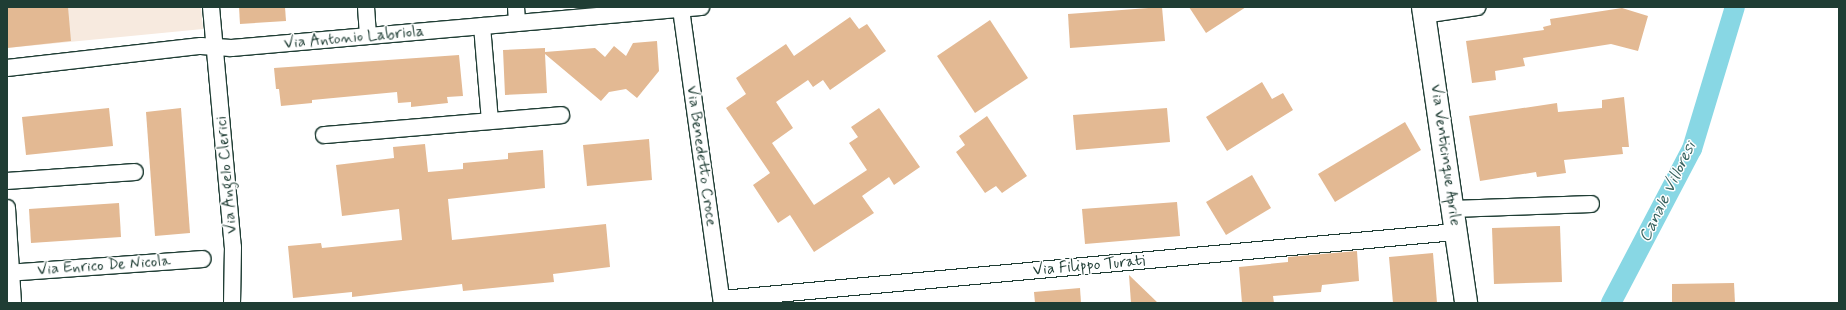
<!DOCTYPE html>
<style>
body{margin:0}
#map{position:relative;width:1846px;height:310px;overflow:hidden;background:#fff;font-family:Mynerve,sans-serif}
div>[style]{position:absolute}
.built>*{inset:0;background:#f7eadf}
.canal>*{height:20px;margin:-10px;padding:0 10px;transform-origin:10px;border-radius:10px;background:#88d7e4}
.building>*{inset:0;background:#e3b993}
.roads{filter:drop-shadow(1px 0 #1f3d34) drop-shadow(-1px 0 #1f3d34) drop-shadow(0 1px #1f3d34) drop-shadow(0 -1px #1f3d34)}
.street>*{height:16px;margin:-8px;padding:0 8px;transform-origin:8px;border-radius:8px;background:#fff}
.secondary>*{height:22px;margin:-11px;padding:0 11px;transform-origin:11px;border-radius:11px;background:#fff}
span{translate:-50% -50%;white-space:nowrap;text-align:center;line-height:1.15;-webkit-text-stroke:3px #fff;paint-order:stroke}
.street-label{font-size:16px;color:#1f3d34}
.water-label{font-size:17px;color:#396460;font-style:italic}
.frame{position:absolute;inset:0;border:8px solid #1f3d34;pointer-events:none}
</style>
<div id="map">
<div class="built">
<div style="clip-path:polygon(7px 7px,201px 7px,203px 29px,7px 48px)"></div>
</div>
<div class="canal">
<div style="left:1611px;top:303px;width:174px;rotate:-62.3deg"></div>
<div style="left:1692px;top:149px;width:148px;rotate:-73.2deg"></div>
</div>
<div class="building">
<div style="clip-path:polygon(7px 7px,68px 7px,71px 41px,7px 48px)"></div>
<div style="clip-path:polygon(239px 7px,285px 7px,286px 21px,240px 24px)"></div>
<div style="clip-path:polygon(1162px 7px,1165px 41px,1070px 48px,1068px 14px)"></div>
<div style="clip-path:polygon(1189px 7px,1246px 7px,1206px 33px)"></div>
<div style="clip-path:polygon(1622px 8px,1648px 16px,1638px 51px,1611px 44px,1523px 58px,1525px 66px,1495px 71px,1496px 80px,1472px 83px,1466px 41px,1544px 30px,1543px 27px,1551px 25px,1550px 19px)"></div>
<div style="clip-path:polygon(850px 17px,859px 29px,867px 24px,886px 51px,830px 90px,823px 80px,813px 87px,808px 80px,776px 102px,793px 128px,772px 143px,814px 205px,867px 170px,849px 143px,858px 137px,851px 127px,879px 108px,920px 167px,894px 185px,889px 177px,862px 196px,874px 213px,814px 252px,790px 215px,778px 223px,753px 185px,770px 173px,726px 108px,746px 94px,736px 78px,786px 44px,794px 56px)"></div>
<div style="clip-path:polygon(990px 20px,1028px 78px,975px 113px,937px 56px)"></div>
<div style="clip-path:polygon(657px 41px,659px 71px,637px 98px,626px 89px,609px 92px,601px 101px,545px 54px,547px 93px,505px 95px,503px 50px,545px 48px,545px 52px,595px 48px,605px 57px,614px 46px,626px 56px,633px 43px)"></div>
<div style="clip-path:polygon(459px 55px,463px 96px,447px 97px,448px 103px,411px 107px,411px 102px,398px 103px,397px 92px,312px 100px,312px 103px,281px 106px,279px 89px,276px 89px,274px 68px)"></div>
<div style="clip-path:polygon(1262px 82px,1272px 99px,1283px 93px,1293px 110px,1227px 151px,1206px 117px)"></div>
<div style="clip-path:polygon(1624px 97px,1629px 147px,1622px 147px,1623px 154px,1564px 160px,1566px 173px,1537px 177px,1536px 172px,1480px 181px,1469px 116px,1557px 103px,1558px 112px,1602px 108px,1602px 100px)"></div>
<div style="clip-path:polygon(109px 108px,113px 146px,26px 155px,22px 117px)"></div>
<div style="clip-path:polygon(181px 108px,190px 233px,155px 236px,146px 112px)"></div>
<div style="clip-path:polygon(1167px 108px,1170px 142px,1076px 150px,1073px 115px)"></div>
<div style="clip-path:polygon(987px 116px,1027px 176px,1002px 193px,996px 186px,985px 193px,956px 152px,965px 145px,959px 136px)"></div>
<div style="clip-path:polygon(1405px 122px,1421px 150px,1335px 202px,1318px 174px)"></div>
<div style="clip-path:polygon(649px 139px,652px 180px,587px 186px,583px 145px)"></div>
<div style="clip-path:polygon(425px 144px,428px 172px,463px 169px,463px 163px,508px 159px,508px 153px,543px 150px,545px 188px,448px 199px,452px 240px,606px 224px,610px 267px,553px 274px,554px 282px,463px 291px,462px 284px,352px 297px,352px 292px,293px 298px,288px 246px,321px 243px,322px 248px,402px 240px,399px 209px,342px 216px,336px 165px,394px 158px,393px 147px)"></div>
<div style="clip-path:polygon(1252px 175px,1271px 208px,1226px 235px,1206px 202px)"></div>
<div style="clip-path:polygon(1177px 202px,1180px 236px,1085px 244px,1082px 209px)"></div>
<div style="clip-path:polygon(119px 203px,121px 237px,31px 243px,29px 209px)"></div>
<div style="clip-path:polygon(1560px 226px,1562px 282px,1494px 284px,1492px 228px)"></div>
<div style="clip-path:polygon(1357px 251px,1359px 281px,1322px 285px,1321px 292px,1273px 296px,1274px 303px,1242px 303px,1239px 267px,1288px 262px,1288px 257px)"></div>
<div style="clip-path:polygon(1433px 253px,1437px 303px,1393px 303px,1389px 257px)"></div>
<div style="clip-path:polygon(1129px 275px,1158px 303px,1131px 303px)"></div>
<div style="clip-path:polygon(1734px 283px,1735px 303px,1672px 303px,1672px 284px)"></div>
<div style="clip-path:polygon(1080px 288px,1081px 303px,1035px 303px,1034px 292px)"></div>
</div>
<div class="roads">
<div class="street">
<div style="left:211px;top:7px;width:241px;rotate:84.8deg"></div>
<div style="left:233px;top:247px;width:56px;rotate:91deg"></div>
<div style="left:366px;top:7px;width:29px;rotate:86deg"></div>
<div style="left:516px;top:7px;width:16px;rotate:86deg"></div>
<div style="left:681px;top:9px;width:297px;rotate:82.1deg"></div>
<div style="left:1424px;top:15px;width:54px;rotate:-8.6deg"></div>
<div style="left:482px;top:26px;width:95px;rotate:85.2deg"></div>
<div style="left:7px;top:68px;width:195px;rotate:-6.5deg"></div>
<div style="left:201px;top:46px;width:30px;rotate:4deg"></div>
<div style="left:231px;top:48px;width:472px;rotate:-5deg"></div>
<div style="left:324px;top:135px;width:238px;rotate:-4.8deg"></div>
<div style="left:7px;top:181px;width:128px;rotate:-4deg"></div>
<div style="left:7px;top:208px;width:95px;rotate:86.4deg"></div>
<div style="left:1453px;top:209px;width:138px;rotate:-2.1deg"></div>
<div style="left:7px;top:273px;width:196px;rotate:-4.1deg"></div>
<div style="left:722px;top:299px;width:737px;rotate:-5.22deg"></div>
</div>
<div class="secondary">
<div style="left:1423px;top:7px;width:299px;rotate:81.7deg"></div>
</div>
</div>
<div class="street-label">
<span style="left:354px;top:38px;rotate:-5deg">Via Antonio Labriola</span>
<span style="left:1445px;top:155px;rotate:82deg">Via Venticinque Aprile</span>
<span style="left:701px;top:156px;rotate:82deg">Via Benedetto Croce</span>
<span style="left:227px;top:175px;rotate:-95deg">Via Angelo Clerici</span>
<span style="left:104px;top:266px;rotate:-4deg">Via Enrico De Nicola</span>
<span style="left:1089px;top:266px;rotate:-5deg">Via Filippo Turati</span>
</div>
<div class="water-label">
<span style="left:1668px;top:192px;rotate:-64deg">Canale Villoresi</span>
</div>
<div class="frame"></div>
</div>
